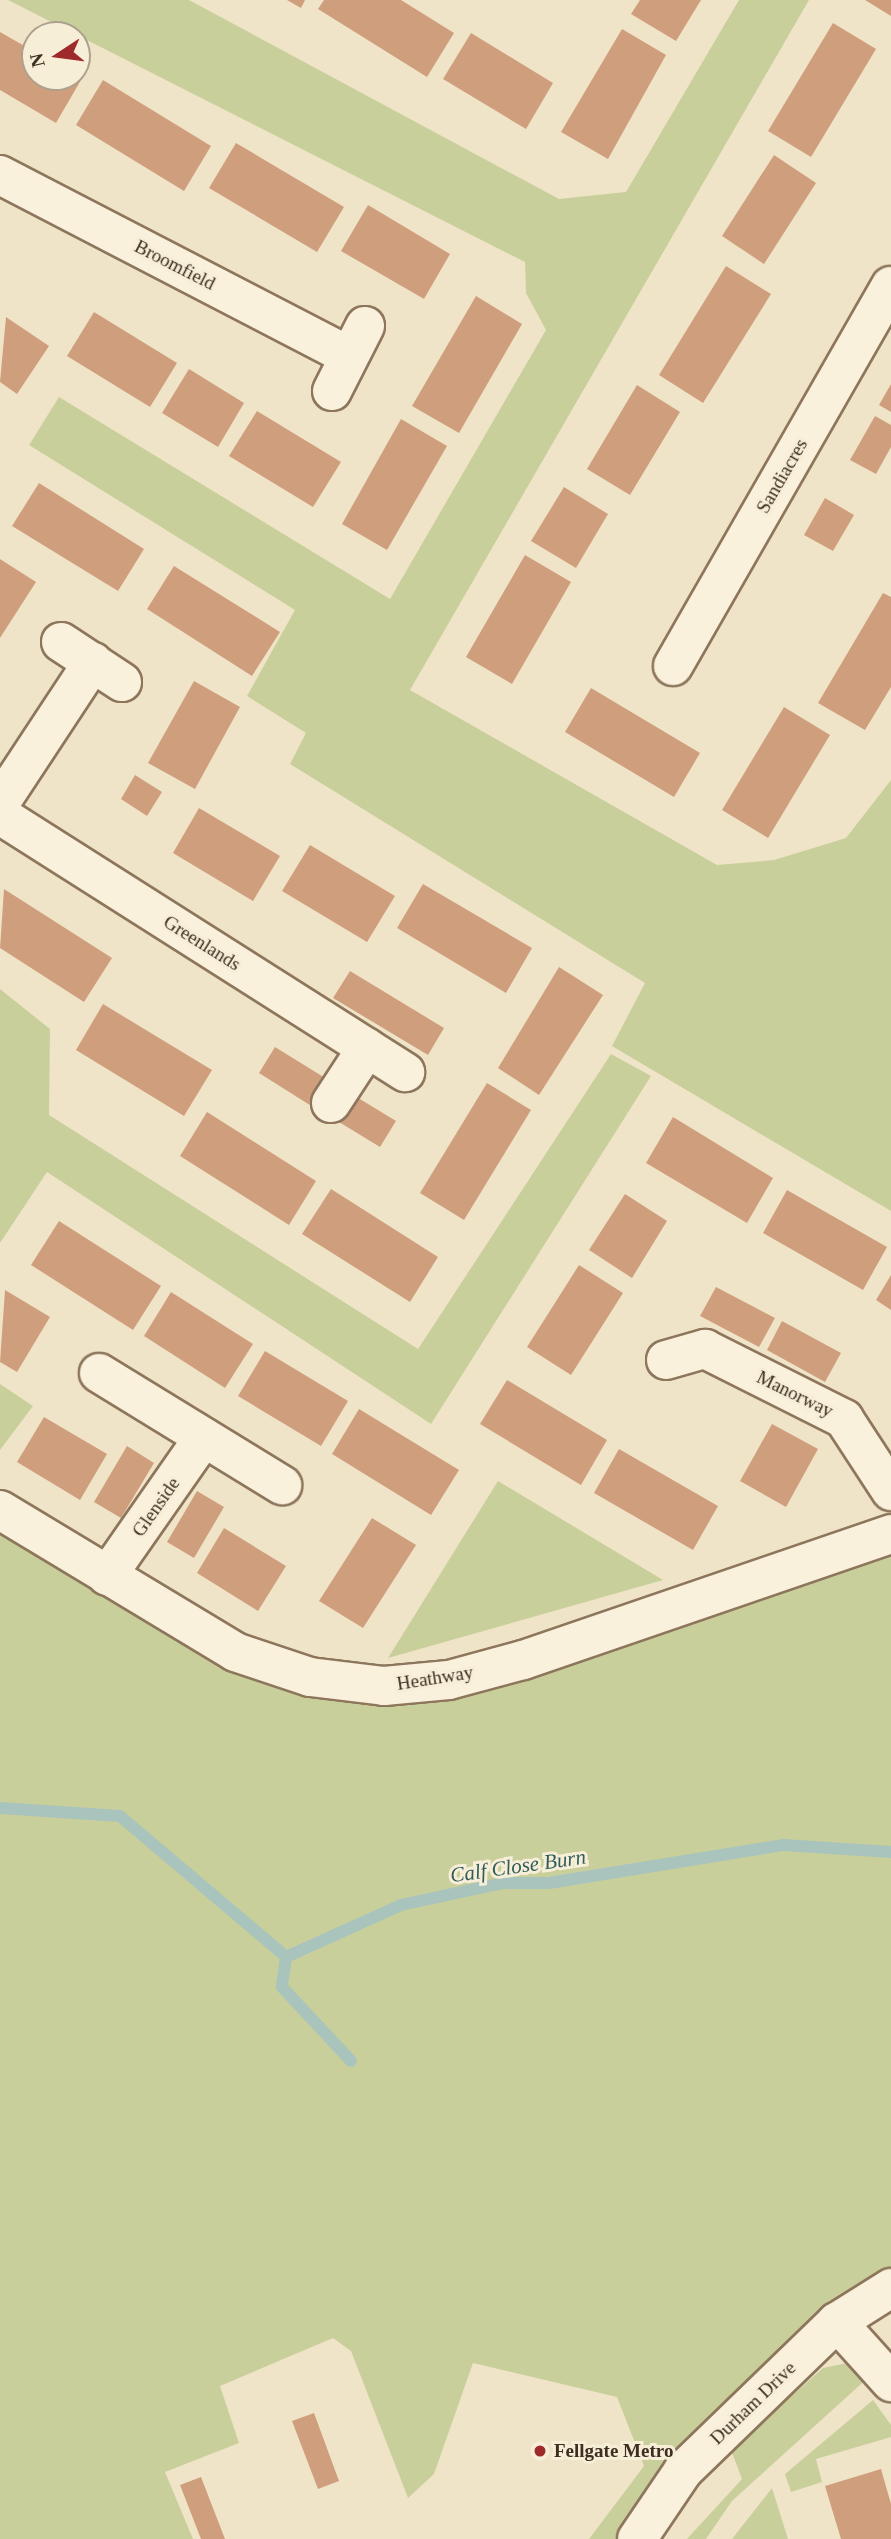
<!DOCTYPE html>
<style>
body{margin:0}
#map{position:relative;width:891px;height:2539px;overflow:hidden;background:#f0e4c8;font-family:Georgia,serif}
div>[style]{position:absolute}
.green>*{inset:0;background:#c9cf9b}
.stream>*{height:12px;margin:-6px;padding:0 6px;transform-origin:6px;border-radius:6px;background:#a9c4bc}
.building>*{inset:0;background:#cf9f7d}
.roads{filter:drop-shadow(2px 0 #8d765c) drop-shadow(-2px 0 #8d765c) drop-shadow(0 2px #8d765c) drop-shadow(0 -2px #8d765c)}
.street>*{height:38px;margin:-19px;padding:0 19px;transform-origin:19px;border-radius:19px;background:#faf1dc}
.dots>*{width:19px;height:19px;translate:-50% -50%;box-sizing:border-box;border:4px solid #f7eed8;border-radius:50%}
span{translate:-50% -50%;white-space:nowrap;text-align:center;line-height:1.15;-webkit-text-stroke:6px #f7eed8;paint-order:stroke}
.street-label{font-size:19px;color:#3d2e20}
.poi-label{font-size:19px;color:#3d2e20;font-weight:700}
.left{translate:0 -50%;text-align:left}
.water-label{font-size:21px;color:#2f5d5a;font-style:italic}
.north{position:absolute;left:21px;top:21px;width:70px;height:70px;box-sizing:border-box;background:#f7eed8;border:2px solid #ada18e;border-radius:50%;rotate:257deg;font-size:19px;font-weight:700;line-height:28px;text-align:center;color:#3d2e20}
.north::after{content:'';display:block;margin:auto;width:24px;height:32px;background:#9e2a2b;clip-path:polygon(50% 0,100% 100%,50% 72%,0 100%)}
</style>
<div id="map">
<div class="green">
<div style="clip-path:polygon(8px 0,189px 0,559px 199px,626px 192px,739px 0,809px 0,410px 690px,717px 865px,774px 860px,846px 838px,891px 780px,891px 1211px,612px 1046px,645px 983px,290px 764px,306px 733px,247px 696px,295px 610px,29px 445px,59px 397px,390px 599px,546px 330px,526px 293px,525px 262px)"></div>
<div style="clip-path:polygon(0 989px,50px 1029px,49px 1115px,418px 1349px,611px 1054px,651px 1076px,431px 1424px,47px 1172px,0 1243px)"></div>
<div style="clip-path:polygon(0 1384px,33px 1406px,0 1450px)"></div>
<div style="clip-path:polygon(498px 1481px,663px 1580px,388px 1658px)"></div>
<div style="clip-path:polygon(0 1510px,235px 1652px,479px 1691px,891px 1548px,891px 2288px,637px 2539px,589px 2539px,644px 2466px,617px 2397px,473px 2363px,434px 2474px,408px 2498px,351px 2351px,333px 2338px,220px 2386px,239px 2443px,165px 2472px,193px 2539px,0 2539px)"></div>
<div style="clip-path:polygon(847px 2363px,871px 2375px,732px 2501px,706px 2539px,687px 2539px,742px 2479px,731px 2450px,823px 2368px)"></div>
<div style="clip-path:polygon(873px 2400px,891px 2425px,891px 2437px,816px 2459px,822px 2482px,791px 2492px,785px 2474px)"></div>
<div style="clip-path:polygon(772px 2488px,788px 2539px,732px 2539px)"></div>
</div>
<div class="stream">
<div style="left:0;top:1808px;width:120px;rotate:3.8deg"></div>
<div style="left:120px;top:1816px;width:218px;rotate:40.3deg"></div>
<div style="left:286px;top:1957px;width:126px;rotate:-24.3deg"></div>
<div style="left:401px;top:1905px;width:104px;rotate:-12.2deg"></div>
<div style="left:503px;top:1883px;width:46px"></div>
<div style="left:549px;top:1883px;width:238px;rotate:-9.2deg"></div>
<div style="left:784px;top:1845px;width:107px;rotate:3.7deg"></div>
<div style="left:286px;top:1957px;width:30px;rotate:98deg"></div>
<div style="left:282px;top:1987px;width:101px;rotate:47deg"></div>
</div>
<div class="building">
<div style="clip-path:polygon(287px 0,305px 0,301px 8px)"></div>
<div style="clip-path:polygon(324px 0,401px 0,454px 33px,427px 77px,318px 9px)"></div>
<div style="clip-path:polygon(640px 0,701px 0,676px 41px,631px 14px)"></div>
<div style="clip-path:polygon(865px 0,891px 0,891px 16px)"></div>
<div style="clip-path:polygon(833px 23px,876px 49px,811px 157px,768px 131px)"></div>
<div style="clip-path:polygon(622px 29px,666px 55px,608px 159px,561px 132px)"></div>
<div style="clip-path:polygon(0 32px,35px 52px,35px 77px,81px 80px,56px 123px,0 90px)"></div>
<div style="clip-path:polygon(471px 33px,553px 83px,526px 129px,443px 79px)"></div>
<div style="clip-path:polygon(103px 80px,211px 146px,184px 191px,76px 125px)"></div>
<div style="clip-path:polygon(236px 143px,344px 207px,317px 252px,209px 188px)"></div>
<div style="clip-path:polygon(774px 155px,816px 183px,764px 264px,722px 236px)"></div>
<div style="clip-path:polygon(368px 205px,450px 254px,424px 299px,341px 251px)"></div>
<div style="clip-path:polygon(726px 266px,771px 294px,703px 403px,659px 375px)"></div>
<div style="clip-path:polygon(476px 296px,522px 324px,459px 433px,412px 406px)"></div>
<div style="clip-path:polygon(94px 312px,177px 363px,150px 407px,67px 356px)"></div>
<div style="clip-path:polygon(6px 317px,49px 346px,17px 394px,0 382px)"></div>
<div style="clip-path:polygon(189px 369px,244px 403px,218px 447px,162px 413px)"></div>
<div style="clip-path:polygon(891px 384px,891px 412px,879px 405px)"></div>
<div style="clip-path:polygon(637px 385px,680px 412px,630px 495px,587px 469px)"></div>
<div style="clip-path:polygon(257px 411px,341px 462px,313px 507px,229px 456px)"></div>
<div style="clip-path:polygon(875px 416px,891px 425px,891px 447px,876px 474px,850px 460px)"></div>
<div style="clip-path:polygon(401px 419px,447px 446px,387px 550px,342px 524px)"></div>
<div style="clip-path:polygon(39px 483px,144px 549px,118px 591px,12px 526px)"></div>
<div style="clip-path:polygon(564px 487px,608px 514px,576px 568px,531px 541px)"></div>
<div style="clip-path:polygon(825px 498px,854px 515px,833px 551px,804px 535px)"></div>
<div style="clip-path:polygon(525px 555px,571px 582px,512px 684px,466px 657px)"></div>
<div style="clip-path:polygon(0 559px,36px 582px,0 638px)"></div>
<div style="clip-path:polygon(174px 566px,280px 632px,252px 676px,147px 609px)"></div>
<div style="clip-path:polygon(883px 593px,891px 597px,891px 687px,865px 730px,818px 703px)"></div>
<div style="clip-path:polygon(194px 681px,240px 707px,195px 789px,148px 763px)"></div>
<div style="clip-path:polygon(591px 688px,700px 753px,674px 797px,565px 732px)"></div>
<div style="clip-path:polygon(784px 707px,830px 735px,768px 838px,722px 810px)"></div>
<div style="clip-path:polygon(135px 775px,162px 792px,147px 816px,121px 799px)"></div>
<div style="clip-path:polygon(199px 808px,280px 856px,253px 901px,173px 853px)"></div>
<div style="clip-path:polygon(310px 845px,395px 896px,367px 942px,282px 891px)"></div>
<div style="clip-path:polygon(423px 884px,532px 948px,506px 993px,397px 928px)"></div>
<div style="clip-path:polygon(4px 889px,112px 958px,84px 1002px,0 948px)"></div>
<div style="clip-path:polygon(559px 967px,603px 995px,539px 1095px,498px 1068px)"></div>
<div style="clip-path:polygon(350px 971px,444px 1028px,428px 1055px,333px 998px)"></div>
<div style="clip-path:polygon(103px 1004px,212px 1070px,184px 1116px,76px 1050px)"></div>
<div style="clip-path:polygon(275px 1047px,330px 1081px,313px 1107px,259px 1073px)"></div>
<div style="clip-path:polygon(487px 1083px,531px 1110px,464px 1220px,420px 1193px)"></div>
<div style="clip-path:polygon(355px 1096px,396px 1121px,380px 1147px,339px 1122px)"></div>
<div style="clip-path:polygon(207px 1112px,316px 1181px,289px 1225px,180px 1156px)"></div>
<div style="clip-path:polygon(673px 1117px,773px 1178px,747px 1223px,646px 1163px)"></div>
<div style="clip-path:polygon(331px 1189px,438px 1257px,410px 1302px,302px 1234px)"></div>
<div style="clip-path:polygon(787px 1190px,887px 1247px,863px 1290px,763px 1233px)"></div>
<div style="clip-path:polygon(625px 1194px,667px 1221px,632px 1278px,589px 1250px)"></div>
<div style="clip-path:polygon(59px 1221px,161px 1286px,133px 1330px,31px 1265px)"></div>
<div style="clip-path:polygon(579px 1265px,623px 1293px,571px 1375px,527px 1347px)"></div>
<div style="clip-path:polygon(891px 1275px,891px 1310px,876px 1300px)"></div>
<div style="clip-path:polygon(716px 1287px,775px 1318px,759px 1347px,700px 1316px)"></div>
<div style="clip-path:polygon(5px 1290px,50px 1317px,17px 1372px,0 1362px)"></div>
<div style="clip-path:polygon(171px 1292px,253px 1344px,225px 1388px,144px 1336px)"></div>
<div style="clip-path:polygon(782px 1321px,841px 1353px,825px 1382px,767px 1350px)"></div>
<div style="clip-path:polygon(265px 1351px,348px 1401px,321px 1446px,238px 1396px)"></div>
<div style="clip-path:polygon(507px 1380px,607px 1440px,581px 1485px,480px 1424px)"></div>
<div style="clip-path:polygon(359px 1409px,459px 1470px,431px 1515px,332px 1454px)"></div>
<div style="clip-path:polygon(44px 1417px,107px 1454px,80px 1500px,17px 1462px)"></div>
<div style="clip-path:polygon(772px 1424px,818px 1449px,786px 1507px,740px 1481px)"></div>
<div style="clip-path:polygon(127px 1446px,154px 1463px,121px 1518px,94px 1502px)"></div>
<div style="clip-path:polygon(619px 1449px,718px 1506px,693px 1550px,594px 1493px)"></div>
<div style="clip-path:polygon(197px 1491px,224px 1507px,194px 1558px,167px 1542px)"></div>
<div style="clip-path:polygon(372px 1518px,416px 1545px,363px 1628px,319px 1601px)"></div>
<div style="clip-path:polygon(224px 1528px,286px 1566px,258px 1611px,197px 1573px)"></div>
<div style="clip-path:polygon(314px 2413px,339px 2481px,318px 2489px,292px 2421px)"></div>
<div style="clip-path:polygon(881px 2469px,891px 2504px,891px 2539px,841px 2539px,825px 2486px)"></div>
<div style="clip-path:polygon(201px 2477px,225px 2539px,201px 2539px,180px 2485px)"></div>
</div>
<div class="roads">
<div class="street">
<div style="left:0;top:175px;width:393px;rotate:27.4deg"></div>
<div style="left:332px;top:391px;width:73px;rotate:-63.1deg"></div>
<div style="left:61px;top:642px;width:73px;rotate:33.3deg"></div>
<div style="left:673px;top:666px;width:438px;rotate:-60.2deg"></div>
<div style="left:0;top:803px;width:169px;rotate:-56.6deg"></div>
<div style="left:0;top:815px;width:480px;rotate:32.4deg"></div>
<div style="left:331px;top:1103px;width:66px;rotate:-56.8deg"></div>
<div style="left:666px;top:1360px;width:41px;rotate:-15.8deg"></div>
<div style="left:705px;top:1349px;width:156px;rotate:26.7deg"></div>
<div style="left:844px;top:1419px;width:86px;rotate:56.9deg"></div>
<div style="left:99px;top:1373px;width:215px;rotate:31.5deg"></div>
<div style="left:0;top:1510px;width:275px;rotate:31.1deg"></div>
<div style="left:235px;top:1652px;width:79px;rotate:18.4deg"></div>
<div style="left:310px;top:1677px;width:75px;rotate:6.9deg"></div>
<div style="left:384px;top:1686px;width:65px;rotate:-5.3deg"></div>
<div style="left:449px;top:1680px;width:77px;rotate:-15.1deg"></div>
<div style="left:523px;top:1660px;width:389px;rotate:-18.9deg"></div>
<div style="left:107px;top:1576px;width:169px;rotate:-55.1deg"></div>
<div style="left:837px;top:2322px;width:81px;rotate:48deg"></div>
<div style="left:637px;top:2539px;width:82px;rotate:-55.9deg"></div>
<div style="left:683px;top:2471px;width:214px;rotate:-44.1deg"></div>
<div style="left:837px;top:2322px;width:64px;rotate:-32.2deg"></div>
</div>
</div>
<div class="dots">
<div style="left:540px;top:2451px;background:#9e2a2b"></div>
</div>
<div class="street-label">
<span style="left:175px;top:265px;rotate:27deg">Broomfield</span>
<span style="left:782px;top:476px;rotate:-60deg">Sandiacres</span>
<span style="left:202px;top:943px;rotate:32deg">Greenlands</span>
<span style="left:795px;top:1394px;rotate:26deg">Manorway</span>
<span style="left:156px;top:1507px;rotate:-55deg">Glenside</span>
<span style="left:435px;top:1678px;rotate:-9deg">Heathway</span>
<span style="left:753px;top:2403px;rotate:-44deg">Durham Drive</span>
</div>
<div class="poi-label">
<span class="left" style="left:554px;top:2451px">Fellgate Metro</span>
</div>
<div class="water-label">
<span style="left:518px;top:1866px;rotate:-8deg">Calf Close Burn</span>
</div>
<div class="north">N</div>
</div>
